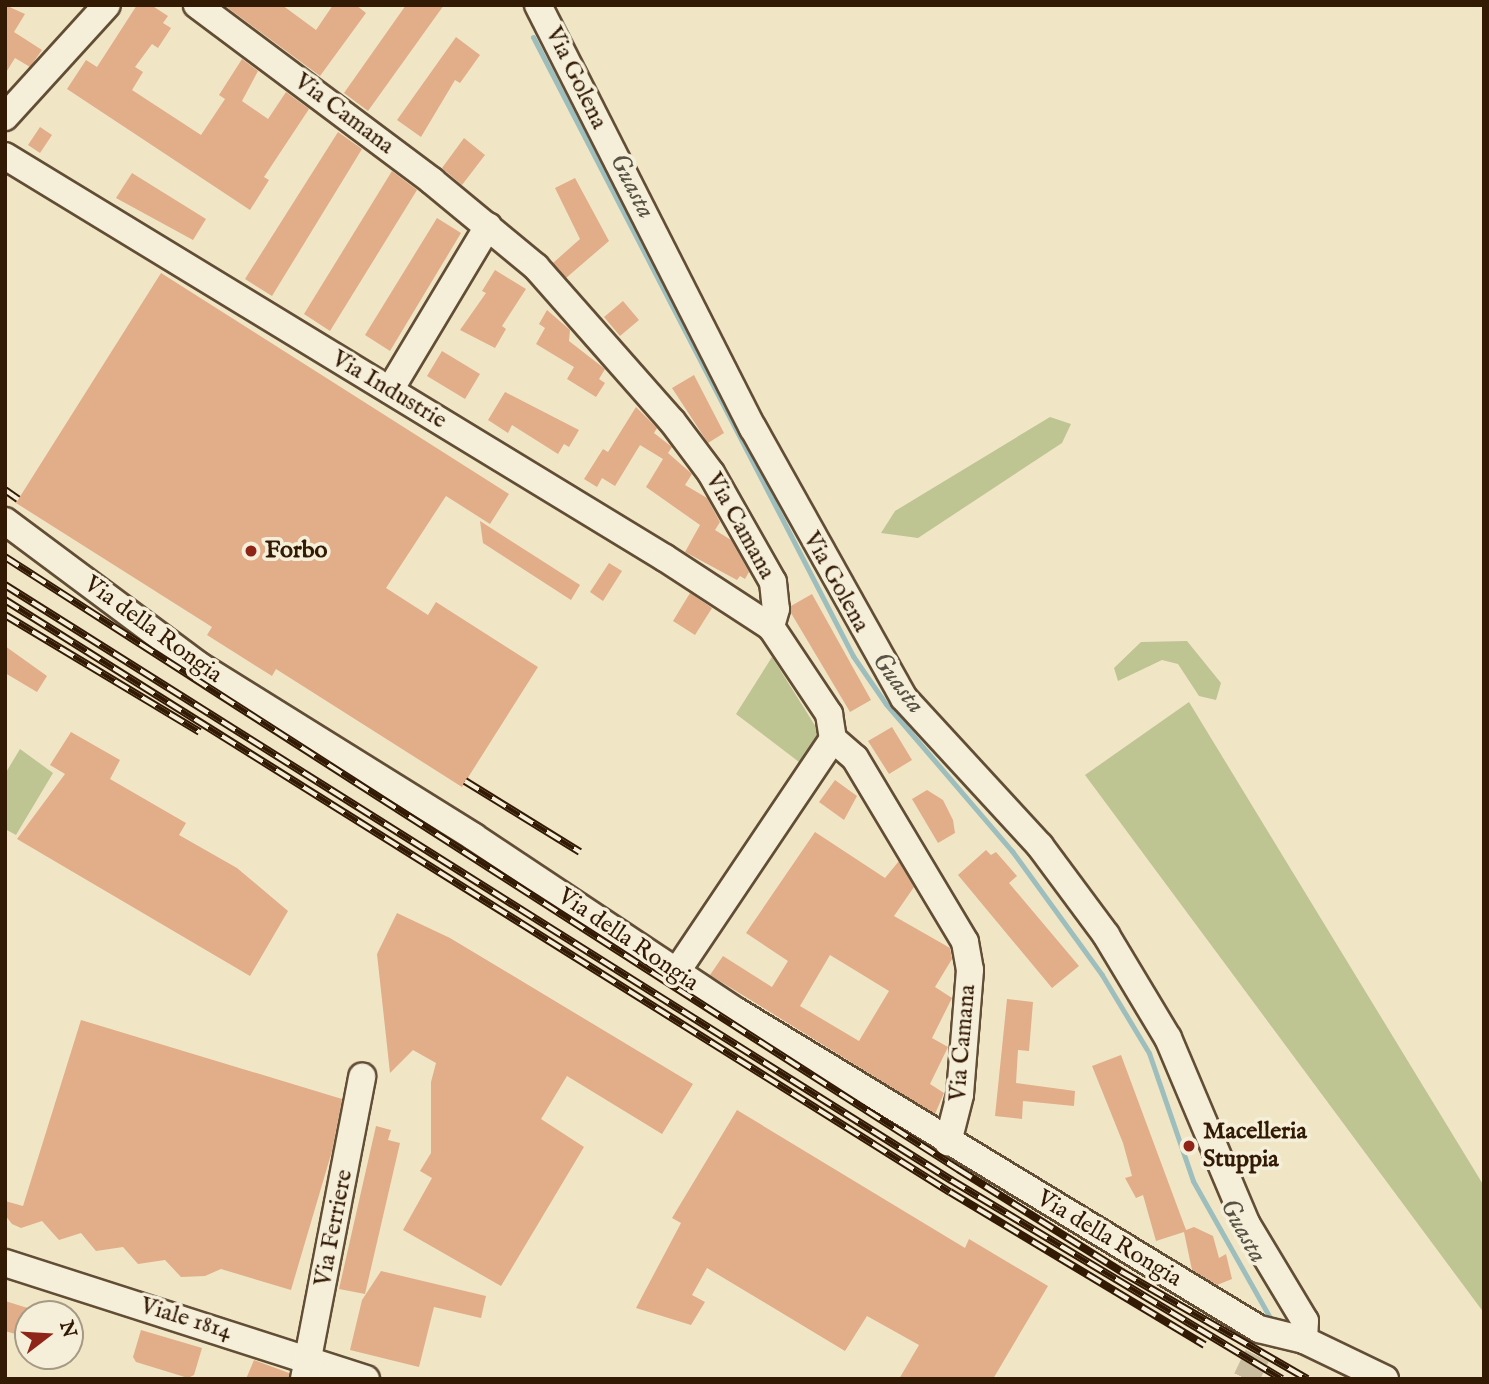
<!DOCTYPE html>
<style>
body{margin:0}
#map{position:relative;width:1489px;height:1384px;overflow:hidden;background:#f0e6c6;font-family:"IM FELL English",serif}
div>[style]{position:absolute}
.green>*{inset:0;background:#bec492}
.stream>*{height:5px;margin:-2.5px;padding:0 2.5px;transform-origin:2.5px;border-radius:2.5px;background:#9dbebd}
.building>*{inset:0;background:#e2ad89}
.minor-tunnel>*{height:26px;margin-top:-13px;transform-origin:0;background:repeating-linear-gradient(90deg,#cabd9f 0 26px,transparent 0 39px)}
.roads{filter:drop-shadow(2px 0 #624d35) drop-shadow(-2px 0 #624d35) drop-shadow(0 2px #624d35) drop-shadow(0 -2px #624d35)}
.minor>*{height:26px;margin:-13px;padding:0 13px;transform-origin:13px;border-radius:13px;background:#f5efda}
.rail>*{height:8px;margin-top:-4px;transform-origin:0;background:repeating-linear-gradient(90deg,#f5efda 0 16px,#331a05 0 32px);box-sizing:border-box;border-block:2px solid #331a05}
.dots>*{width:19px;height:19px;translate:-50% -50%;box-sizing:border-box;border:4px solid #f5efda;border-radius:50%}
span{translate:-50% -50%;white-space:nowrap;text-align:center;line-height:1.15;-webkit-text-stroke:7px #f5efda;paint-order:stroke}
.street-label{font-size:24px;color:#331a05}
.poi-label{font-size:24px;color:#331a05;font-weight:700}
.left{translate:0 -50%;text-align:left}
.water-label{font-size:26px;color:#585345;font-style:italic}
.frame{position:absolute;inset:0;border:7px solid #331a05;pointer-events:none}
.north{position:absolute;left:14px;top:1300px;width:70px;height:70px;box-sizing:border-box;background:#f5efda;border:2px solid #a79a85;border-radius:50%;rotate:73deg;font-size:19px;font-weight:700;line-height:28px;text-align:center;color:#331a05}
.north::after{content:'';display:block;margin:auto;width:24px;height:32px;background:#8f2418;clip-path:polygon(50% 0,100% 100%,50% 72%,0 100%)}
</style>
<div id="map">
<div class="green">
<div style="clip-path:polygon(1050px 417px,1071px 424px,1062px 443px,918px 538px,881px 533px,895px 511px)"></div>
<div style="clip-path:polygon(1187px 641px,1221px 683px,1216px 700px,1199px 696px,1178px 664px,1162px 660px,1118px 681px,1114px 668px,1141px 642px)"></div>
<div style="clip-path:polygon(772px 657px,821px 735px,799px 762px,736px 714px)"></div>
<div style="clip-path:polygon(1189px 702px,1484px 1186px,1484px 1313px,1085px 775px)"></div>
<div style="clip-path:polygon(20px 749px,53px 773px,16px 835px,5px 829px,5px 774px)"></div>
</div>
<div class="stream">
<div style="left:533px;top:37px;width:697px;rotate:62.66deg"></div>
<div style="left:853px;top:656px;width:58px;rotate:55.5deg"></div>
<div style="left:886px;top:704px;width:194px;rotate:49.4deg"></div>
<div style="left:1012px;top:851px;width:153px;rotate:54deg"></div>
<div style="left:1102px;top:975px;width:91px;rotate:58.9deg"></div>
<div style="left:1149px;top:1053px;width:135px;rotate:71deg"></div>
<div style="left:1193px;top:1181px;width:161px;rotate:60.6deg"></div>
</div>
<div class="building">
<div style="clip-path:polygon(5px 5px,25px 14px,14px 32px,42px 50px,30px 67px,15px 58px,5px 74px)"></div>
<div style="clip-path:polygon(137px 5px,151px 5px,168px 16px,163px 23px,171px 28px,158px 48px,152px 44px,135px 67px,143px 72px,132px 90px,201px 135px,225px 99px,219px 95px,242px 59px,258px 71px,242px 101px,268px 119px,286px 92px,309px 109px,264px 177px,269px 180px,250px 210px,67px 89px,86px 60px,97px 67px)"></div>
<div style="clip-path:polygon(224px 5px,282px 5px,316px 30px,333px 5px,356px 5px,366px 13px,320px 76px)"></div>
<div style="clip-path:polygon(406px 5px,444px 5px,368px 111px,344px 93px)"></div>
<div style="clip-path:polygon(456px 37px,480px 55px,460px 83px,455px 80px,421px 137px,397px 120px)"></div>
<div style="clip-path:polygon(40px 127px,52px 135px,40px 153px,28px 145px)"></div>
<div style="clip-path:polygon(338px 132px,362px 149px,272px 296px,245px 279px)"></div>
<div style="clip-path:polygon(464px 138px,485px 155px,462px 185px,442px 168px)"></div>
<div style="clip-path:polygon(392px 171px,417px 190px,330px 331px,304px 314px)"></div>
<div style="clip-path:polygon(132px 173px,206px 219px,193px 240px,116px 198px)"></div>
<div style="clip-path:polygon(575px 178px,609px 241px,566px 278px,553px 263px,580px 239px,555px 188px)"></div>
<div style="clip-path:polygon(437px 218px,461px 233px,390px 351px,365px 335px)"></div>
<div style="clip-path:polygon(495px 270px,526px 289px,502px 326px,506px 329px,495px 348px,460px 330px,486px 293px,482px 291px)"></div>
<div style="clip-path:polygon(161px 273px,509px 494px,490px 524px,446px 496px,386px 588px,428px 615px,436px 602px,538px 667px,462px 787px,276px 669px,272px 676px,207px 635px,212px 627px,16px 503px)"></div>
<div style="clip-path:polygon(623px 301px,639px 320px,620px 336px,604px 317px)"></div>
<div style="clip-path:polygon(547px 310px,570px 330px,569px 341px,605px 369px,599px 379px,605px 383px,596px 397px,567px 379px,574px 367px,536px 344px,545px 328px,539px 324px)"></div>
<div style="clip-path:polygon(442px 351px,480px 374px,465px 399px,427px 376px)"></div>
<div style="clip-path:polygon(694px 375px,724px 433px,708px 443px,672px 388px)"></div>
<div style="clip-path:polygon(505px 392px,579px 430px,569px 447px,564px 444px,558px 454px,512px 425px,508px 433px,488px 420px)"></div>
<div style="clip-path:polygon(636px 407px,657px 428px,654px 433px,672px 447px,668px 453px,692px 474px,685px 485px,707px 498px,720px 522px,715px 530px,731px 540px,749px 572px,745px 579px,740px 576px,737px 580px,685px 552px,700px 525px,646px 487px,663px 459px,640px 445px,615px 486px,602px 478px,597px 487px,584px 479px,603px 449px,608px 452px)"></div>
<div style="clip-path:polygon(480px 521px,580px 585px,571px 600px,483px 543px)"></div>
<div style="clip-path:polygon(609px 563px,622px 571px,603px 601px,590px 592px)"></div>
<div style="clip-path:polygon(690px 593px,712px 608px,695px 635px,673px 621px)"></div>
<div style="clip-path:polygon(812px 594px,871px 700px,850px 712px,791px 613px,791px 606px)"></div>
<div style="clip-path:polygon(5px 646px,47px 676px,37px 692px,5px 673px)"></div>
<div style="clip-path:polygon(892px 727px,912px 760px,889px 774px,868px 741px)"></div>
<div style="clip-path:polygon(71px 732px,120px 760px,110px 779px,186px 823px,179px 835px,237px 868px,288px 911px,250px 976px,17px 839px,65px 774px,50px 765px)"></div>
<div style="clip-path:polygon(835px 780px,857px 796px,844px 820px,819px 802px)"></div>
<div style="clip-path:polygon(927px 790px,943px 800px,953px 820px,955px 833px,938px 843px,912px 799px)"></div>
<div style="clip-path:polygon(evenodd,815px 832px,885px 878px,899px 861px,914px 887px,894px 916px,950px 948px,952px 959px,935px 987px,952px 998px,932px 1038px,948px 1047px,930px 1084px,944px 1093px,935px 1114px,710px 975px,723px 956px,772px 987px,788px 961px,746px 933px,815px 832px,830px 955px,889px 991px,859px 1041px,800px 1006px,830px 955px)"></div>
<div style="clip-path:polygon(986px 850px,991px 855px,996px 852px,1017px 876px,1009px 883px,1079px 966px,1052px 988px,958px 875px)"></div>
<div style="clip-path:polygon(397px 913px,450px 938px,693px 1084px,662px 1134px,567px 1076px,541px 1119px,584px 1147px,501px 1286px,403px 1230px,432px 1178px,420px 1171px,431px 1153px,431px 1082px,436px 1063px,413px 1050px,390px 1073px,377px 954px)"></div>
<div style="clip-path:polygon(1007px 999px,1033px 1002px,1029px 1051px,1018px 1050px,1016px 1083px,1075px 1091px,1074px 1106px,1023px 1101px,1022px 1119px,995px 1116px)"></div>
<div style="clip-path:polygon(81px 1020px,342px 1099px,332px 1151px,291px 1290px,221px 1269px,205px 1276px,181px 1277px,165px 1260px,138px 1264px,123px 1247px,96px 1251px,81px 1233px,59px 1240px,42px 1221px,21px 1228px,12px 1224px,5px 1215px,5px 1201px,23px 1206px)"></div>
<div style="clip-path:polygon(1121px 1055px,1186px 1230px,1194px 1227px,1213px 1236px,1219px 1258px,1226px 1254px,1232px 1279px,1217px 1285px,1192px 1270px,1184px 1232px,1156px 1241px,1143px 1195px,1136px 1198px,1125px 1178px,1132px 1176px,1123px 1143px,1092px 1066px)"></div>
<div style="clip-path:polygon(737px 1110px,965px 1248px,969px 1239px,1048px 1286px,993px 1379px,899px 1379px,919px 1345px,867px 1316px,845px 1351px,707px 1268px,692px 1295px,705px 1302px,691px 1325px,636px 1308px,681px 1223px,672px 1218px)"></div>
<div style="clip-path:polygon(376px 1126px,391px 1130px,388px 1140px,400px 1143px,365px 1294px,339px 1289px)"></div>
<div style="clip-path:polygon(381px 1271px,486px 1296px,481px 1318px,434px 1307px,419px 1367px,350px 1350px,362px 1300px)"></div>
<div style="clip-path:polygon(5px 1301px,31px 1309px,22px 1336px,5px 1331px)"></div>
<div style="clip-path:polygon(141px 1330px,202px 1348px,194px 1375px,188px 1378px,136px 1362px,133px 1357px)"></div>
<div style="clip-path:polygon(254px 1360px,289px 1373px,289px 1379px,246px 1379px)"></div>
</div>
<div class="minor-tunnel">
<div style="left:1246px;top:1379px;width:44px;rotate:-64.6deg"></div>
</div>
<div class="roads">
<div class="minor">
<div style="left:197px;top:5px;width:294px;rotate:36.8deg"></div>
<div style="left:432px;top:181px;width:135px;rotate:39.6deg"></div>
<div style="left:536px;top:267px;width:205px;rotate:48.6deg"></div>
<div style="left:672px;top:421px;width:65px;rotate:53.1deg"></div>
<div style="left:711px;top:473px;width:125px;rotate:60.4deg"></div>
<div style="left:773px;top:582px;width:27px;rotate:84deg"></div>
<div style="left:776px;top:609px;width:19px;rotate:106deg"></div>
<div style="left:538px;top:5px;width:475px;rotate:63.1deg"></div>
<div style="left:753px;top:428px;width:309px;rotate:60.8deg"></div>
<div style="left:904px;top:698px;width:201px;rotate:47.4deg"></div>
<div style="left:1040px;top:846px;width:111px;rotate:53.4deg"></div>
<div style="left:1106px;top:935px;width:120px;rotate:59deg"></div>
<div style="left:1168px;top:1038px;width:201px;rotate:67.1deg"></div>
<div style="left:1246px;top:1223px;width:114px;rotate:59deg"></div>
<div style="left:1305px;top:1321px;width:19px;rotate:93deg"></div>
<div style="left:5px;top:117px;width:151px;rotate:-47.7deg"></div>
<div style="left:5px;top:156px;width:773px;rotate:31.35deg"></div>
<div style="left:665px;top:558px;width:126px;rotate:33.1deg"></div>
<div style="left:771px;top:627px;width:105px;rotate:56.3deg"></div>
<div style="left:829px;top:714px;width:25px;rotate:81deg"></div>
<div style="left:833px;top:739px;width:282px;rotate:123.9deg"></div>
<div style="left:390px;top:390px;width:191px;rotate:-59.1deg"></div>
<div style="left:5px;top:521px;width:241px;rotate:36.7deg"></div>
<div style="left:198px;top:665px;width:325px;rotate:31.9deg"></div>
<div style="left:474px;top:837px;width:315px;rotate:33.6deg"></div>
<div style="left:736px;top:1011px;width:612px;rotate:31.3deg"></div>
<div style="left:1259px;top:1329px;width:46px;rotate:13.7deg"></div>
<div style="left:1304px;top:1340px;width:90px;rotate:25.7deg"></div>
<div style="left:833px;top:739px;width:29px;rotate:41deg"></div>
<div style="left:855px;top:758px;width:214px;rotate:59.1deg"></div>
<div style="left:965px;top:942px;width:28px;rotate:80deg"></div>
<div style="left:970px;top:970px;width:125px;rotate:94.6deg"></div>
<div style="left:960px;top:1095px;width:49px;rotate:104.3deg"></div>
<div style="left:5px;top:1263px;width:379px;rotate:17.8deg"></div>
<div style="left:304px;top:1379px;width:308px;rotate:-79.1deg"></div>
</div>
</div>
<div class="rail">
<div style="left:5px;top:490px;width:16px;rotate:35deg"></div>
<div style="left:5px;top:557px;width:1133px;rotate:32.71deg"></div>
<div style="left:958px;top:1169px;width:194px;rotate:32.1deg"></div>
<div style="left:1122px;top:1272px;width:214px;rotate:30deg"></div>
<div style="left:5px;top:585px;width:1118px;rotate:32.17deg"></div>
<div style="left:951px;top:1180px;width:386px;rotate:31deg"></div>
<div style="left:5px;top:600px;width:1115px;rotate:32.07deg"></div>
<div style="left:950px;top:1192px;width:297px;rotate:31deg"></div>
<div style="left:5px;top:615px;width:227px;rotate:31deg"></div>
<div style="left:465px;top:781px;width:135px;rotate:31.7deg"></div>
</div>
<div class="dots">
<div style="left:251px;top:551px;background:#8f2418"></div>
<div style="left:1189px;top:1146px;background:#8f2418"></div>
</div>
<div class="street-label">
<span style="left:576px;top:78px;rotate:64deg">Via Golena</span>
<span style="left:344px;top:114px;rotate:37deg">Via Camana</span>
<span style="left:389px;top:390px;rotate:31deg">Via Industrie</span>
<span style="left:740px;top:526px;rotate:61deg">Via Camana</span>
<span style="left:836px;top:582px;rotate:61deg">Via Golena</span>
<span style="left:153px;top:630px;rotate:36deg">Via della Rongia</span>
<span style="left:628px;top:940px;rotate:34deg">Via della Rongia</span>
<span style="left:963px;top:1043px;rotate:-85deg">Via Camana</span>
<span style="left:334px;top:1228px;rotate:-79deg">Via Ferriere</span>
<span style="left:1109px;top:1239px;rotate:31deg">Via della Rongia</span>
<span style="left:186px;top:1319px;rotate:17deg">Viale 1814</span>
</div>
<div class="poi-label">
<span class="left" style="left:265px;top:551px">Forbo</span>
<span class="left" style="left:1203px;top:1146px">Macelleria<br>Stuppia</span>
</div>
<div class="water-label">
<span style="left:632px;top:186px;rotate:63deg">Guasta</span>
<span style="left:898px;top:683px;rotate:53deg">Guasta</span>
<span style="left:1243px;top:1231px;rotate:61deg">Guasta</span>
</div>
<div class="frame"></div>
<div class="north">N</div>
</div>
